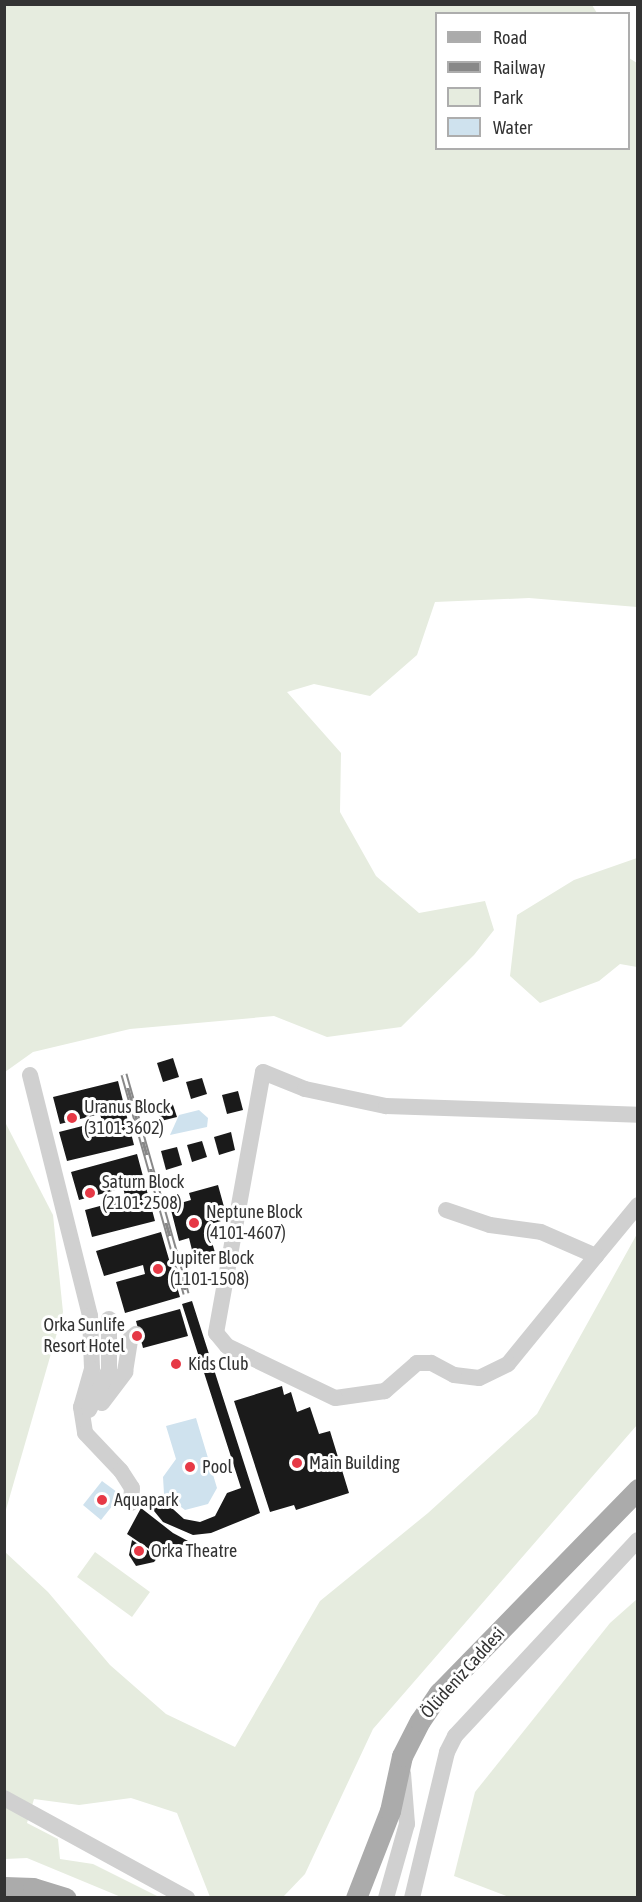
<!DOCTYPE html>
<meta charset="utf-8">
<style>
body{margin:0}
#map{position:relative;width:642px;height:1902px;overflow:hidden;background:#fff;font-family:"Asap Condensed",sans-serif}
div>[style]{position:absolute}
.green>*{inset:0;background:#e6ecdf}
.water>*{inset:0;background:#cfe2ee}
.building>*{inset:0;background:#1a1a1a}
.minor>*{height:16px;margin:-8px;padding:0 8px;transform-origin:8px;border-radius:8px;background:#d0d0d0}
.major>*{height:21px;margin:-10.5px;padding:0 10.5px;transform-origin:10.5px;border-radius:10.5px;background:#ababab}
.rail>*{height:7px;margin-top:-3.5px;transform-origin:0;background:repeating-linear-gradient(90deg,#fff 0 14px,#888 0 28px);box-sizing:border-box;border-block:2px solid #888}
.dots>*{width:16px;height:16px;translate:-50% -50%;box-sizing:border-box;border:3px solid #fff;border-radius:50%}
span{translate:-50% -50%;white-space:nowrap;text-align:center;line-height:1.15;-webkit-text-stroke:6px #fff;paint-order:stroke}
.poi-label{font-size:18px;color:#333}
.left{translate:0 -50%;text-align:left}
.right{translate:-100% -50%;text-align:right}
.street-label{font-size:18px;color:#333}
.frame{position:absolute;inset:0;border:6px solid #333;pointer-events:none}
.legend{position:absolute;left:435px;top:12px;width:195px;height:138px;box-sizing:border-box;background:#fff;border:2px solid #adadad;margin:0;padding:8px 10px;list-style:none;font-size:18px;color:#333}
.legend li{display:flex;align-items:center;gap:12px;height:30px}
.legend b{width:30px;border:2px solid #adadad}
</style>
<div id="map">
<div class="green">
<div style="clip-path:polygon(5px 4px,592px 5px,597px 13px,436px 14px,436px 148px,628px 148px,629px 58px,637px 63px,637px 607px,529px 598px,435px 602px,417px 655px,370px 696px,314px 684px,287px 692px,341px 753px,340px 812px,376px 876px,419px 913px,485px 901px,494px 930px,474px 955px,401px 1027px,327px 1037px,274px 1016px,130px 1029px,33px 1052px,5px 1072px)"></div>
<div style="clip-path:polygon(637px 858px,637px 967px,620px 964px,599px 981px,540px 1003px,510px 976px,517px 915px,574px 880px)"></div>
<div style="clip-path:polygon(5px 1122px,53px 1215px,63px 1312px,5px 1513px)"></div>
<div style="clip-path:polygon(637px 1234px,637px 1425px,373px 1729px,305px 1874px,283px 1897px,210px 1897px,177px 1813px,131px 1798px,79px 1805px,34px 1799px,27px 1823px,58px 1839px,60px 1859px,93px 1864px,159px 1897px,121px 1897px,27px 1858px,5px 1859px,4px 1551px,48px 1592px,110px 1665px,166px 1714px,235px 1747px,320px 1601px,428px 1513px,537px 1414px)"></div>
<div style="clip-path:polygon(95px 1552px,150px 1592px,132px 1617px,77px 1577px)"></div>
<div style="clip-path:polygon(637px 1599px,637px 1897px,509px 1897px,454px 1876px,475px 1792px,610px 1623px)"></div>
</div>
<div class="water">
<div style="clip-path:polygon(199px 1110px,208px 1118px,207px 1127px,170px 1135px,179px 1115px)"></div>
<div style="clip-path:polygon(196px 1418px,217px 1488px,208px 1504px,185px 1510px,164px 1494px,163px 1477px,176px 1459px,166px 1426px)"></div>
<div style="clip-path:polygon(102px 1481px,121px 1495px,101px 1520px,83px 1505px)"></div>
</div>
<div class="building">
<div style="clip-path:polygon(173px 1058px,179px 1077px,163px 1082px,157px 1063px)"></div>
<div style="clip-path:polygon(202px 1078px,207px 1094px,191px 1099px,186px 1082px)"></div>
<div style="clip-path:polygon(118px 1081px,134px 1145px,67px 1161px,59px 1132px,102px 1121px,100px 1114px,60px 1124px,53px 1097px)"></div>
<div style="clip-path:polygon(238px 1091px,243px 1110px,227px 1114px,222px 1095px)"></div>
<div style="clip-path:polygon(172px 1102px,177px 1117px,161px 1121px,157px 1107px)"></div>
<div style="clip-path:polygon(231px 1132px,235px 1150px,219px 1155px,214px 1137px)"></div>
<div style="clip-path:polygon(202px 1141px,207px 1157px,192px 1162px,187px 1145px)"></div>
<div style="clip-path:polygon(177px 1147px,182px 1165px,166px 1170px,161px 1151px)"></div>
<div style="clip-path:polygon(137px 1154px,155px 1221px,92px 1237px,85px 1210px,126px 1199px,123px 1188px,79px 1200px,71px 1172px)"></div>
<div style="clip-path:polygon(218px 1185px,226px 1214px,219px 1216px,221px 1221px,207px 1225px,216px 1256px,195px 1262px,189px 1238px,179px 1241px,170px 1206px,191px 1200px,189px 1193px)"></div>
<div style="clip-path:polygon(161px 1232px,180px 1297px,125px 1313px,116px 1282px,145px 1274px,143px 1265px,104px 1276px,96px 1251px)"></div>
<div style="clip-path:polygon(192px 1301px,260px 1513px,211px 1533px,193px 1535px,163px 1522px,150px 1506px,163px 1500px,184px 1519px,200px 1522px,215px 1516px,227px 1493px,241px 1488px,182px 1304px)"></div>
<div style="clip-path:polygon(180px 1309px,188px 1336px,143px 1348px,136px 1321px)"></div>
<div style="clip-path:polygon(282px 1386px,284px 1395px,291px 1392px,297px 1412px,310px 1407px,319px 1434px,330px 1431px,349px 1493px,296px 1510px,294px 1505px,270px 1512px,234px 1401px)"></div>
<div style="clip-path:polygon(141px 1508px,173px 1533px,188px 1541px,164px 1559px,127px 1534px)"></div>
<div style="clip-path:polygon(132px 1540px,158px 1557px,154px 1562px,136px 1566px,129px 1555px)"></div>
</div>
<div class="minor">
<div style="left:30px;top:1075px;width:248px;rotate:76deg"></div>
<div style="left:90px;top:1316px;width:53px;rotate:87.8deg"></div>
<div style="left:92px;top:1369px;width:40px;rotate:106deg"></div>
<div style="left:81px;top:1407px;width:26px;rotate:81deg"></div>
<div style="left:85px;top:1433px;width:52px;rotate:46.5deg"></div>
<div style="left:121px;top:1471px;width:20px;rotate:57deg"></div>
<div style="left:132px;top:1488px;width:15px;rotate:94deg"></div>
<div style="left:446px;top:1210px;width:46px;rotate:18.8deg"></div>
<div style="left:490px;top:1225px;width:51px;rotate:7.8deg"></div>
<div style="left:541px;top:1232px;width:60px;rotate:23.6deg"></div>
<div style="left:596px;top:1256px;width:66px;rotate:-50.5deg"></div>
<div style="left:596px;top:1256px;width:139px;rotate:129.2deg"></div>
<div style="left:508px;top:1364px;width:32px;rotate:154deg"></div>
<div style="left:479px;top:1378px;width:25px;rotate:-173deg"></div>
<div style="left:454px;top:1375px;width:26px;rotate:-152deg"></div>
<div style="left:431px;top:1363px;width:14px;rotate:180deg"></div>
<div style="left:417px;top:1363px;width:43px;rotate:138.8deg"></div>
<div style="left:385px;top:1391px;width:50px;rotate:172deg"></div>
<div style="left:335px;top:1398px;width:120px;rotate:-154.3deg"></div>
<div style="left:227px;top:1346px;width:17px;rotate:-130deg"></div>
<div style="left:216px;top:1333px;width:265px;rotate:-79.8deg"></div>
<div style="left:263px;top:1072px;width:45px;rotate:22deg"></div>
<div style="left:305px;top:1089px;width:83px;rotate:11.9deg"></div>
<div style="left:386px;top:1106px;width:252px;rotate:2deg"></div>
<div style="left:102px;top:1403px;width:39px;rotate:-53deg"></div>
<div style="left:125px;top:1372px;width:33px;rotate:-81deg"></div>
<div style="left:130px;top:1339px;width:8px;rotate:-40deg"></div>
<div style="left:89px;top:1410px;width:45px;rotate:-63.4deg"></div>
<div style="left:109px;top:1370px;width:51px;rotate:-90deg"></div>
<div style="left:4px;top:1798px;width:209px;rotate:28.7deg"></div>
<div style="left:386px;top:1898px;width:77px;rotate:-74.2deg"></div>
<div style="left:407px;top:1824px;width:51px;rotate:-94.5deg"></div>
<div style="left:412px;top:1898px;width:150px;rotate:-76.5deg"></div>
<div style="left:447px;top:1752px;width:18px;rotate:-63deg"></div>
<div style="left:455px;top:1736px;width:268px;rotate:-47deg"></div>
</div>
<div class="major">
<div style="left:4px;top:1887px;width:29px;rotate:2deg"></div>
<div style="left:33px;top:1888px;width:34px;rotate:17deg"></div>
<div style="left:356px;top:1898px;width:93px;rotate:-68.7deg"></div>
<div style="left:390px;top:1811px;width:56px;rotate:-77.7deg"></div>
<div style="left:402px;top:1756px;width:39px;rotate:-63deg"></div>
<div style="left:420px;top:1721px;width:34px;rotate:-56deg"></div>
<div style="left:439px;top:1693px;width:285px;rotate:-45.7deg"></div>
</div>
<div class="rail">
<div style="left:124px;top:1074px;width:228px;rotate:74.2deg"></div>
</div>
<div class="dots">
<div style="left:72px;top:1118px;background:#e63946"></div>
<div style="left:90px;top:1193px;background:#e63946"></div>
<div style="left:194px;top:1223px;background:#e63946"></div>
<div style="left:158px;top:1269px;background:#e63946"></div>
<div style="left:137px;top:1336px;background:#e63946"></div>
<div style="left:176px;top:1364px;background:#e63946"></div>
<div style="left:297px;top:1463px;background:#e63946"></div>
<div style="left:190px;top:1467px;background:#e63946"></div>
<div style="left:102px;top:1500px;background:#e63946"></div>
<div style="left:139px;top:1551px;background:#e63946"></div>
</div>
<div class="poi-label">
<span class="left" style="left:84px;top:1118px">Uranus Block<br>(3101-3602)</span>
<span class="left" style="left:102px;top:1193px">Saturn Block<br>(2101-2508)</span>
<span class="left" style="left:206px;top:1223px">Neptune Block<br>(4101-4607)</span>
<span class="left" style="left:170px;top:1269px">Jupiter Block<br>(1101-1508)</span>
<span class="right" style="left:125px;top:1336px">Orka Sunlife<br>Resort Hotel</span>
<span class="left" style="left:188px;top:1364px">Kids Club</span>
<span class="left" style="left:309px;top:1463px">Main Building</span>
<span class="left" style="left:202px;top:1467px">Pool</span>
<span class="left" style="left:114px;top:1500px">Aquapark</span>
<span class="left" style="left:151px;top:1551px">Orka Theatre</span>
</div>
<div class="street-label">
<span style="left:463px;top:1673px;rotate:-48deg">Ölüdeniz Caddesi</span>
</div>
<div class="frame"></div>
<ul class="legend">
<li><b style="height:8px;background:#ababab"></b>Road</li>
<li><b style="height:8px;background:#888"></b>Railway</li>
<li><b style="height:16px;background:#e6ecdf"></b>Park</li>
<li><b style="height:16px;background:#cfe2ee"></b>Water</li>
</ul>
</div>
